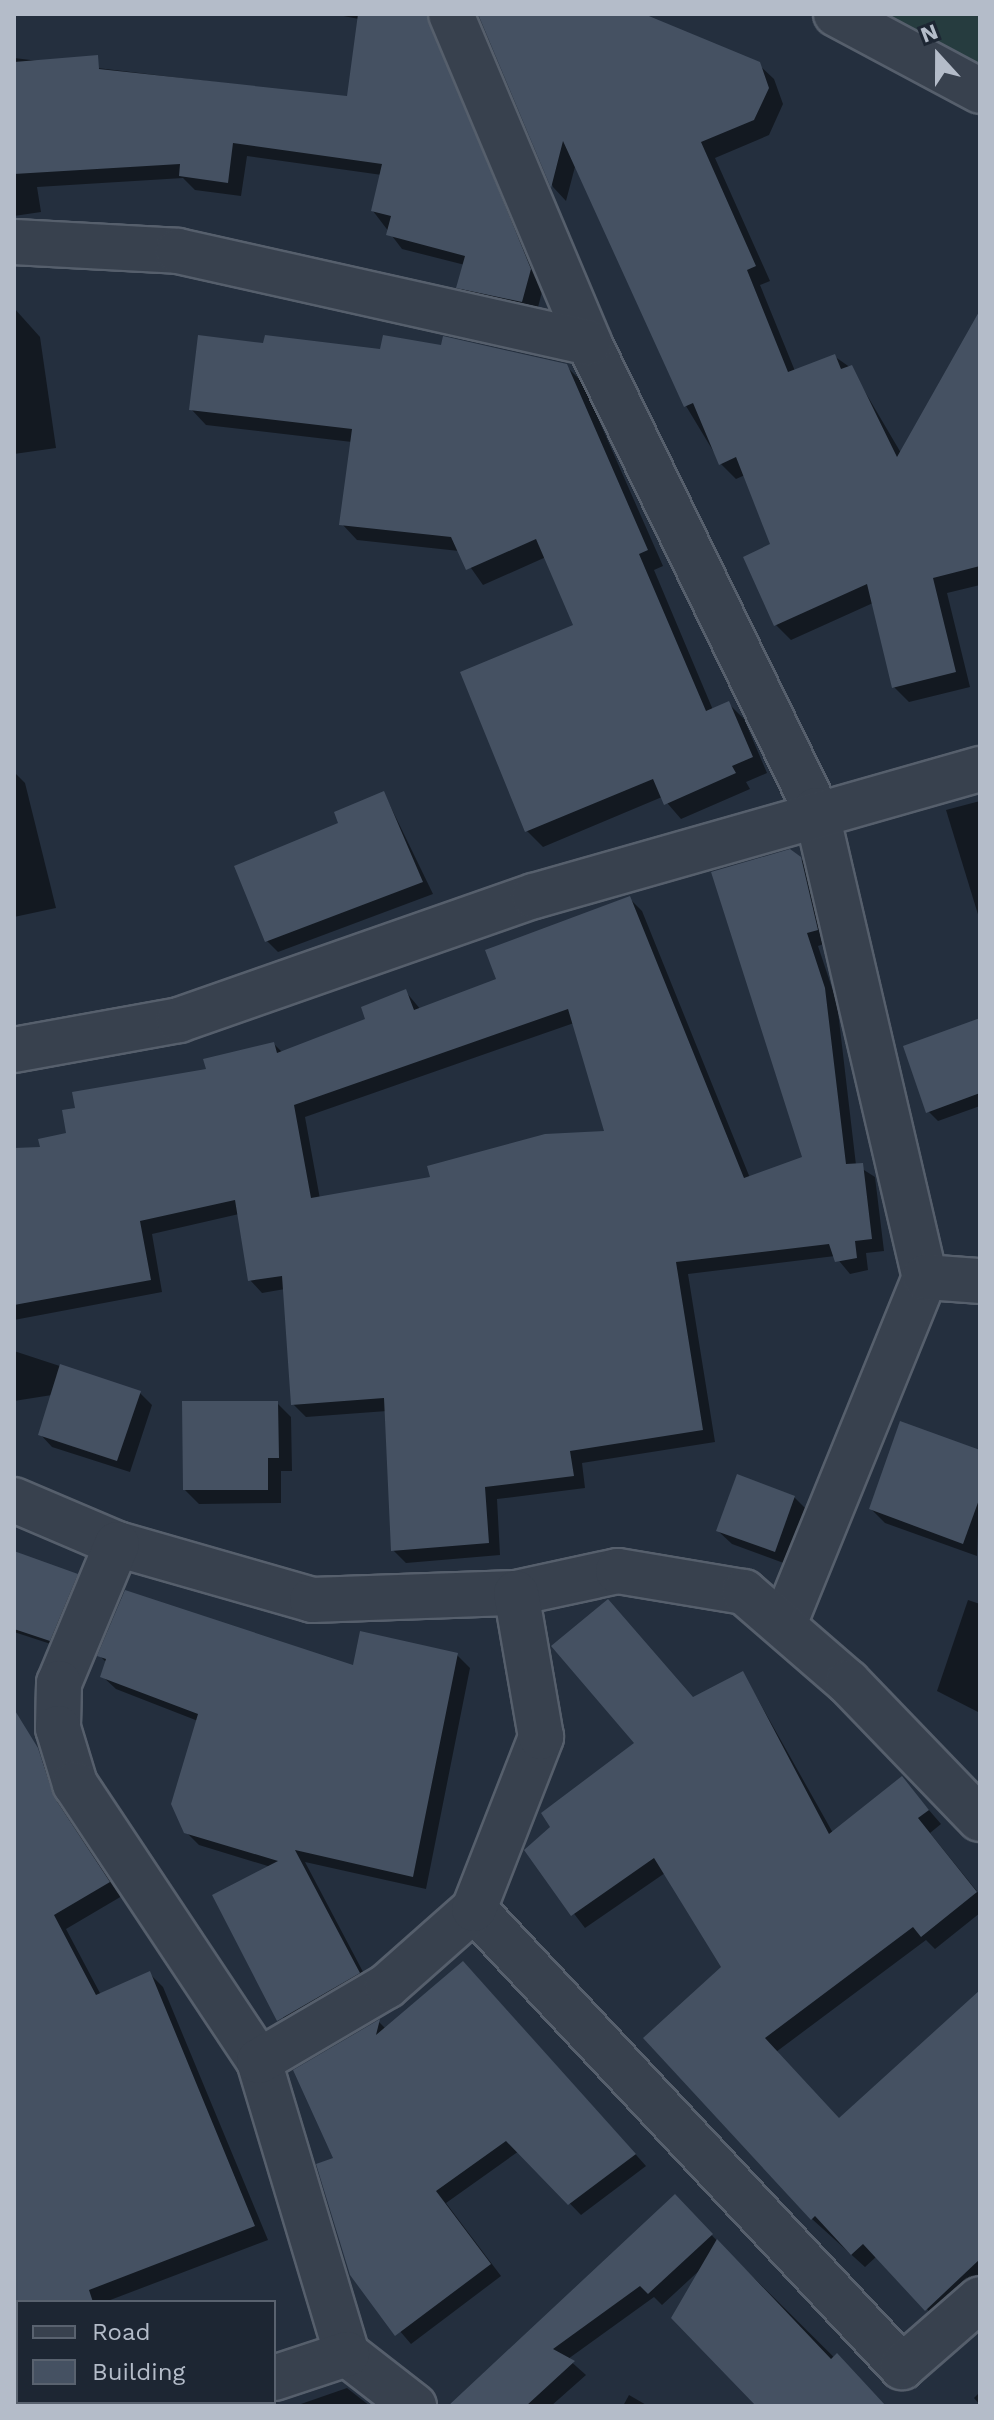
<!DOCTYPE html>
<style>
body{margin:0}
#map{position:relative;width:994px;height:2420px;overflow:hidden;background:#242f3e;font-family:"Work Sans",sans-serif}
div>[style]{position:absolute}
.green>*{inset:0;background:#263c3f}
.shadow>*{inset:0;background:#0007}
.building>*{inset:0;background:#455162}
.roads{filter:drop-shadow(2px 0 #565f6c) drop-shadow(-2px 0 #565f6c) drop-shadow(0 2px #565f6c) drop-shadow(0 -2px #565f6c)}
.minor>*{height:44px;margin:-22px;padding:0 22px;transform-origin:22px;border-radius:22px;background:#38414e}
.tertiary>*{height:44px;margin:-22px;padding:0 22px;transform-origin:22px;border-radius:22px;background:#38414e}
span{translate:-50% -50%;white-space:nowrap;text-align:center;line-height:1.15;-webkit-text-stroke:6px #1d2633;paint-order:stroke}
.frame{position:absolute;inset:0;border:16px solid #b4bcc9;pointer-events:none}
.legend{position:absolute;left:16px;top:2300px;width:260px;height:104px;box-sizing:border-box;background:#1d2633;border:2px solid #59626f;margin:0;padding:10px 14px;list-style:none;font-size:24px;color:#b4bcc9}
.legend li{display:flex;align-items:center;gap:16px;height:40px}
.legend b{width:40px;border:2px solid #59626f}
.north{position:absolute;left:898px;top:16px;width:80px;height:80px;-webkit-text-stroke:6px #1d2633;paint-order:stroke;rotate:339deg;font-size:22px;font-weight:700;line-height:32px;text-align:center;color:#b4bcc9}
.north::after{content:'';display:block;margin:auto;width:28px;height:36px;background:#b4bcc9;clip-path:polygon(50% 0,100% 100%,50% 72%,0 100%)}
</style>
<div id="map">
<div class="green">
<div style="clip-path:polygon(887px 14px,980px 14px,980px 68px)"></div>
</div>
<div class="shadow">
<div style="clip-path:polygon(333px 14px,447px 14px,544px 284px,536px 315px,473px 301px,459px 287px,465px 265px,402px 249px,373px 211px,382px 175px,247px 156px,241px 196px,195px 190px,183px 178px,37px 187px,41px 212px,14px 216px,14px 58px,348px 98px,359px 19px)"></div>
<div style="clip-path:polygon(480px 14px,639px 14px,758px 64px,774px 79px,783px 104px,769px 135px,715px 158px,770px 281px,760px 285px,795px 371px,834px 356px,851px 368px,901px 453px,980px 314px,980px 585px,947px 593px,970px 687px,909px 702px,894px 687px,873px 603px,791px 640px,776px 625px,772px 545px,745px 475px,736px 479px,721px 464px,686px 406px,576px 163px,566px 201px,553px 187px)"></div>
<div style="clip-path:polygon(14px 308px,40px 337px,56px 448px,14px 454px)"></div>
<div style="clip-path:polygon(265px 345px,566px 366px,582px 382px,663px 566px,654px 570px,713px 710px,729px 704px,744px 719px,767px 773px,746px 782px,750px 789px,681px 819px,662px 797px,543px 847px,527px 831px,575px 626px,546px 557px,483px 585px,459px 551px,357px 540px,342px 524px,352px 442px,206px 425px,191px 409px)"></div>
<div style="clip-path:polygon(14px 772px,25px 783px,56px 908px,14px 917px)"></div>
<div style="clip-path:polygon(384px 793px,433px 894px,278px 952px,267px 941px,341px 824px)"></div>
<div style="clip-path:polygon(980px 801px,980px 921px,946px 810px)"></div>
<div style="clip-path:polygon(evenodd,800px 858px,813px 871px,830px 942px,818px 946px,837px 1003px,856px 1165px,875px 1177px,884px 1251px,866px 1253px,868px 1270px,850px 1274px,835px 1256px,688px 1274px,715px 1442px,582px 1463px,585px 1488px,497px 1499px,500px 1555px,406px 1563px,393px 1550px,387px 1411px,306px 1417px,293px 1404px,285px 1289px,262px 1293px,250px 1280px,239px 1214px,152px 1234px,162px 1292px,14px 1320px,14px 1267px,68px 1135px,274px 1044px,283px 1053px,368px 1020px,406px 992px,421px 1010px,499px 980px,629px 898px,642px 911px,750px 1178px,804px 1159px,800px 858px,574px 1023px,607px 1133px,433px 1179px,320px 1199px,305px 1117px,574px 1023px)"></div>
<div style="clip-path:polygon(980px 1020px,980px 1106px,938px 1121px,928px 1111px)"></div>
<div style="clip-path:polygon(14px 1351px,139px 1392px,152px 1405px,130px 1472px,52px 1447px,40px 1434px,52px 1395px,14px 1401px)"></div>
<div style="clip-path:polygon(277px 1403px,291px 1417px,292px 1471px,281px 1471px,281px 1503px,199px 1504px,185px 1490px)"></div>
<div style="clip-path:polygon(980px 1482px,977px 1556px,885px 1523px,871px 1509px)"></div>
<div style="clip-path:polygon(794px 1497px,808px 1511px,789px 1565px,732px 1544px,718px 1531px)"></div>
<div style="clip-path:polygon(14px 1551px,83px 1582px,57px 1646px,14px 1632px)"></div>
<div style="clip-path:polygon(968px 1600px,980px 1604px,980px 1713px,937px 1691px)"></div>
<div style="clip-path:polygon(457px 1655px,470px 1668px,426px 1889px,305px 1862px,371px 1987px,292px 2033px,215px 1896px,271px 1867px,199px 1845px,186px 1832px,198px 1721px,116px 1689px,102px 1676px,107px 1663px,100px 1656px,354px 1668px)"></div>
<div style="clip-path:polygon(743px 1673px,833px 1833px,902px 1779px,941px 1824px,930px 1833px,980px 1895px,980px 1913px,935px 1949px,926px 1940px,776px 2052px,839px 2120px,980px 2009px,980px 2280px,939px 2322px,877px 2256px,865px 2267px,812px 2219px,724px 1967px,665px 1873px,585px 1928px,526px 1851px,694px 1699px)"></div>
<div style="clip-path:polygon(40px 1757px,122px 1896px,66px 1929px,101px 1995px,149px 1973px,163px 1987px,268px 2240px,105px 2302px,18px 2302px,14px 2399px,14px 1773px)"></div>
<div style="clip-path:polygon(475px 1975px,646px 2166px,581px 2215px,519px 2151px,446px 2203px,501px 2276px,411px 2344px,351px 2274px,335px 2159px,379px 2022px,386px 2029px)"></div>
<div style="clip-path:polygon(675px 2197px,723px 2247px,883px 2406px,759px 2406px,702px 2268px,662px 2305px,654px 2297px,568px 2359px,586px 2375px,551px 2406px,468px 2406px)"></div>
<div style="clip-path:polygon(347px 2388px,370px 2406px,298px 2406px,298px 2405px)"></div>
<div style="clip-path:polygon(980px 2392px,980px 2405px,974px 2398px)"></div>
<div style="clip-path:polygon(629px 2395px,648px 2406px,623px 2406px)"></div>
</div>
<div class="building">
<div style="clip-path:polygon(358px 14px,427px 14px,531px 269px,522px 302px,456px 288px,465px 256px,386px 235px,391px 216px,371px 211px,382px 164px,233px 143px,228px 183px,179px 176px,180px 164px,14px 174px,14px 62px,98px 55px,99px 69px,347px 96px)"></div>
<div style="clip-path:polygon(478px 14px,644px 14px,760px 62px,769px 88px,754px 120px,701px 142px,756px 266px,747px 270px,788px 372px,835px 354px,841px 369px,852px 365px,897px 457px,980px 310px,980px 566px,933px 578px,956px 672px,892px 688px,867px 584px,774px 626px,743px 557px,770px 544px,736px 457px,719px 465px,693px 403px,684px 407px,563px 141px,551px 188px)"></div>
<div style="clip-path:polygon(198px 335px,263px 343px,265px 335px,380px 349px,383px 335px,441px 345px,443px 336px,567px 364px,648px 550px,639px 554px,706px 711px,729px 701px,753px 757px,732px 766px,736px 773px,664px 805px,653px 779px,525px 832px,460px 672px,573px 625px,536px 539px,466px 570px,451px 537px,339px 525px,352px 429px,189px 410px)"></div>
<div style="clip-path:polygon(384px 791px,423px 882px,265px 942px,234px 866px,338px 823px,334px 812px)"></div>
<div style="clip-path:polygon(evenodd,790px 849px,801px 857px,818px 930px,807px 933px,825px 988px,846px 1164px,863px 1163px,872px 1239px,855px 1241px,857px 1258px,835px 1262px,829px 1244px,676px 1262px,703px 1430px,570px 1451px,574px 1476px,485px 1487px,489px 1543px,391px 1551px,384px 1398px,291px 1405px,282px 1276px,248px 1281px,235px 1200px,140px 1221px,151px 1280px,14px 1305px,14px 1148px,40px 1147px,38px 1139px,66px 1133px,62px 1110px,75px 1108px,72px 1092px,206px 1069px,203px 1059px,274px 1042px,277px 1053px,365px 1019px,361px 1007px,406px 989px,414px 1010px,496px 979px,485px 950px,630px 896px,744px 1178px,802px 1157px,711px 872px,790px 849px,568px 1009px,604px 1131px,545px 1134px,427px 1166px,430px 1177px,311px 1198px,294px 1105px,568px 1009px)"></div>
<div style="clip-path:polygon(980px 1018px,980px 1093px,926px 1113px,903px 1046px)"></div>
<div style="clip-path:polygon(60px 1364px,141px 1391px,117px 1461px,38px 1435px)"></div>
<div style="clip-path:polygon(182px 1401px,278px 1401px,279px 1458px,268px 1458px,268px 1490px,183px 1490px)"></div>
<div style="clip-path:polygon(900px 1421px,980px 1450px,980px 1497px,963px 1544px,869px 1509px)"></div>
<div style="clip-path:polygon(737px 1474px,795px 1496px,775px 1552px,716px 1531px)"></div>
<div style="clip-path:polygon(14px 1551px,78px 1574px,50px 1641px,14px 1629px)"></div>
<div style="clip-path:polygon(125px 1590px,353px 1665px,360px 1631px,458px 1653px,413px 1877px,295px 1850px,360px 1973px,277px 2021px,212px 1895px,278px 1861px,184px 1833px,171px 1804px,198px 1714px,100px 1677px,106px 1659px,97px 1656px)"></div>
<div style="clip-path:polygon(608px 1599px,693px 1697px,743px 1671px,829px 1834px,902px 1776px,929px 1810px,918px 1818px,977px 1892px,921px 1937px,913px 1927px,765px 2038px,839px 2118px,980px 1990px,980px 2259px,925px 2311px,863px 2244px,851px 2255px,815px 2216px,811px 2220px,643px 2038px,721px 1967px,654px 1858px,571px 1916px,524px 1850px,550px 1827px,541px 1813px,634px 1743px,551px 1646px)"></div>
<div style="clip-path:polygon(14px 1709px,38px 1748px,54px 1797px,110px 1882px,54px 1915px,96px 1995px,150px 1971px,255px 2226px,89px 2290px,93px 2302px,14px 2302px)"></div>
<div style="clip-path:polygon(463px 1961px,636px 2154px,568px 2205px,506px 2141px,436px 2191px,491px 2264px,395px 2336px,350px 2275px,316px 2164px,333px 2158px,293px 2070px,380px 2019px,376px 2035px)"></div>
<div style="clip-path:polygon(675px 2194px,713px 2234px,648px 2294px,640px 2286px,553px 2349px,575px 2361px,526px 2406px,448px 2406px)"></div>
<div style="clip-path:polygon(717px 2239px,831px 2359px,837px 2353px,886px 2406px,756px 2406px,671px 2318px)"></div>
</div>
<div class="roads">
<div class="minor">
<div style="left:451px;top:14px;width:357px;rotate:67.2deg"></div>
<div style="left:589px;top:343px;width:519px;rotate:64.08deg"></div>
<div style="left:816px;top:810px;width:480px;rotate:76.9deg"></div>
<div style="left:925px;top:1277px;width:375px;rotate:112.1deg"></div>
<div style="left:14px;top:242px;width:164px;rotate:3.1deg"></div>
<div style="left:178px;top:251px;width:421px;rotate:12.6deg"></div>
<div style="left:14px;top:1050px;width:168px;rotate:-10.3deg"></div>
<div style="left:179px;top:1020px;width:376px;rotate:-19.3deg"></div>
<div style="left:534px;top:896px;width:464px;rotate:-15.9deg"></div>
<div style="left:925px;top:1277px;width:55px;rotate:4.2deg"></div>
<div style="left:14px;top:1500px;width:112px;rotate:23.1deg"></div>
<div style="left:117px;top:1544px;width:203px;rotate:16deg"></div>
<div style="left:312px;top:1600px;width:204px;rotate:-2deg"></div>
<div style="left:516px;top:1593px;width:104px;rotate:-12.2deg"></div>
<div style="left:618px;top:1571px;width:128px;rotate:9.5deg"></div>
<div style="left:744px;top:1592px;width:138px;rotate:40.9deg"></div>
<div style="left:848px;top:1682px;width:190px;rotate:46.1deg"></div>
<div style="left:117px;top:1544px;width:151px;rotate:112.6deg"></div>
<div style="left:59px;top:1683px;width:45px;rotate:91.3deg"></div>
<div style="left:58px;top:1728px;width:59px;rotate:73.1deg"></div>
<div style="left:75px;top:1784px;width:333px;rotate:56.4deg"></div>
<div style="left:259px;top:2061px;width:306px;rotate:73.3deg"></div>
<div style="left:347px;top:2354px;width:85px;rotate:37.8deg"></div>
<div style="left:474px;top:1909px;width:627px;rotate:46.94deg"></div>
<div style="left:902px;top:2367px;width:103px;rotate:-41.1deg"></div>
<div style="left:259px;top:2061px;width:148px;rotate:-30.4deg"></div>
<div style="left:387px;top:1986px;width:116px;rotate:-41.5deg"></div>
<div style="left:474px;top:1909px;width:185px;rotate:-68.7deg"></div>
<div style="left:541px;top:1737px;width:146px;rotate:-99.8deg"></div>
<div style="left:274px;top:2378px;width:77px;rotate:-18.2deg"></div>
<div style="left:186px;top:2406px;width:14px;rotate:-17deg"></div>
</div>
<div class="tertiary">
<div style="left:836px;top:14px;width:163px;rotate:28.1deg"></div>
</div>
</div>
<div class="frame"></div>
<ul class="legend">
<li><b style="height:10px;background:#38414e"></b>Road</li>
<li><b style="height:22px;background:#455162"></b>Building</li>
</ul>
<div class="north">N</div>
</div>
